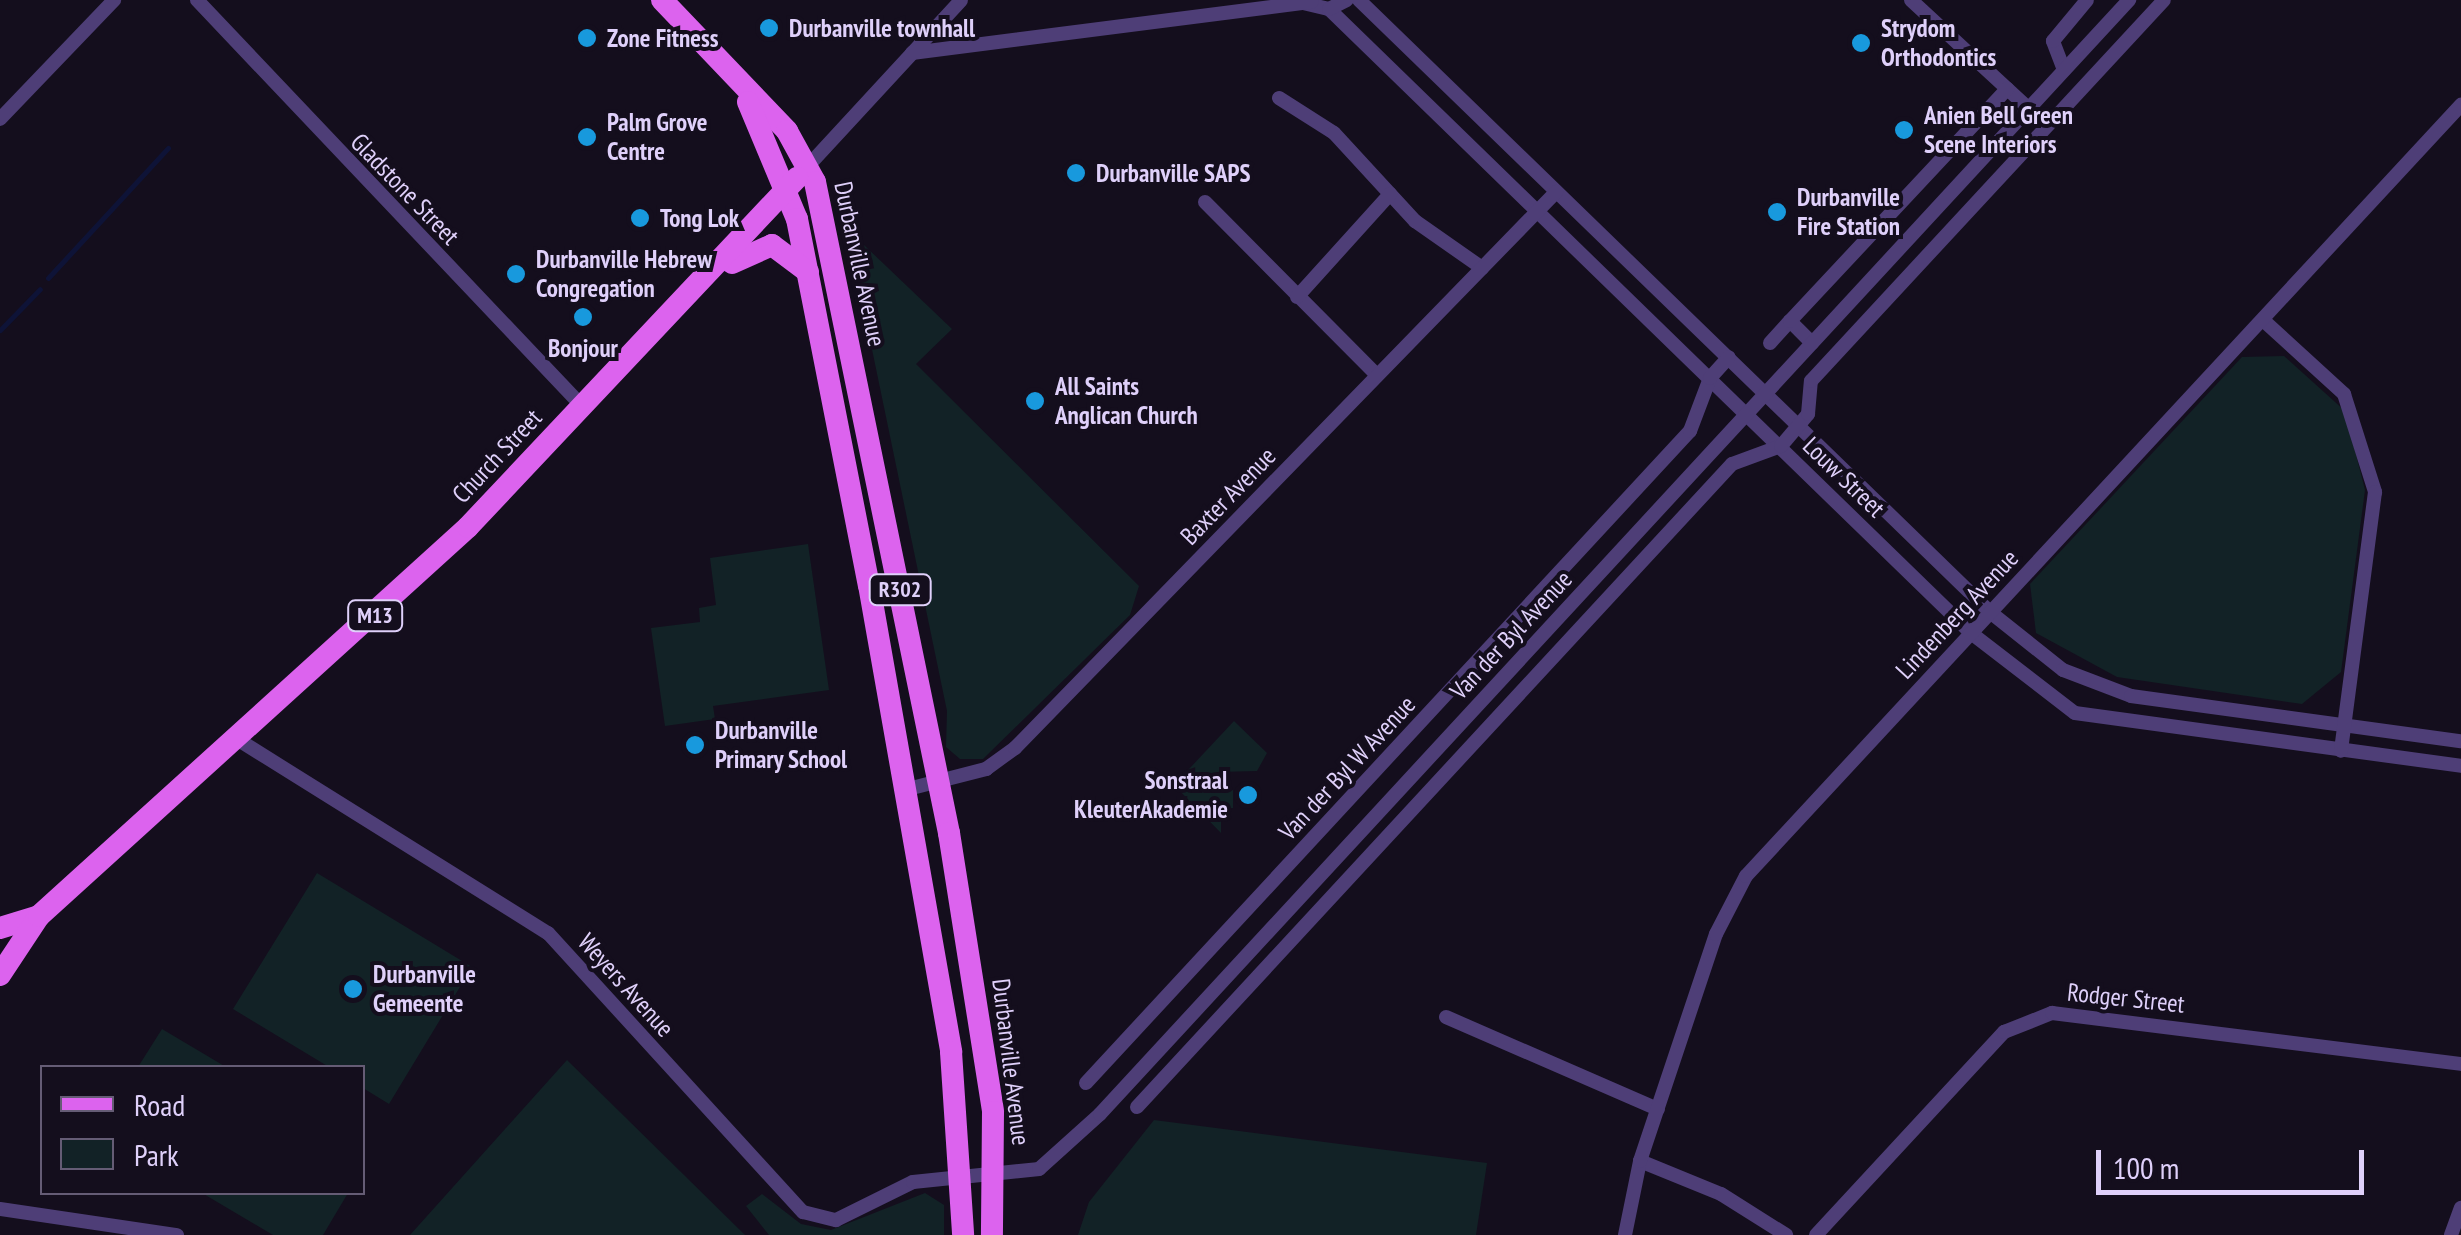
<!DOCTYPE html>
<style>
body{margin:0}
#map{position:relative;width:2461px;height:1235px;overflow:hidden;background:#140e1d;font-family:"PT Sans Narrow",sans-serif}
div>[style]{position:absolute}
.green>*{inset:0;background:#122226}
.stream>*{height:5px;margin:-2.5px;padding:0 2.5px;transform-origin:2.5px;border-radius:2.5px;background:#0e1337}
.street>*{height:14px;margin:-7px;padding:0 7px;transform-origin:7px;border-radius:7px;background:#4e3e77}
.primary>*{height:22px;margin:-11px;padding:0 11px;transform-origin:11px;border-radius:11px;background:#dc63ee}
.dots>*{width:28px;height:28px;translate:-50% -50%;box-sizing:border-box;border:5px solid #140e1d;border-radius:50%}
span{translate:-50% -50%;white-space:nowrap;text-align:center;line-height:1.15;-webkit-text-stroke:8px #140e1d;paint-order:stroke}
.shield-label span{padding:2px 8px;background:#140e1d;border:2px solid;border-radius:8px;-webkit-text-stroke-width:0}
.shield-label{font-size:22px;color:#dfd0fa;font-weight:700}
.poi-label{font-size:25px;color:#dfd0fa;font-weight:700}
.left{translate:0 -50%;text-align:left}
.right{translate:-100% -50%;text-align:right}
.street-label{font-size:25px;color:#dfd0fa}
.legend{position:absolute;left:40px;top:1065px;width:325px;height:130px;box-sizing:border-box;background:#140e1d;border:2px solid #655c75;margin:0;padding:12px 18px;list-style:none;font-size:30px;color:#dfd0fa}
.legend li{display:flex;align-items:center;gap:20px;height:50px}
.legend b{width:50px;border:2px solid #655c75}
.scale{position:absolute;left:2096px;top:1150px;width:268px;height:45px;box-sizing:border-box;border:5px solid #dfd0fa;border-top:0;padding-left:12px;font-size:30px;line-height:35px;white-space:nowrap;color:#dfd0fa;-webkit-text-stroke:8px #140e1d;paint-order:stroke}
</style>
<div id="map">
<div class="green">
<div style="clip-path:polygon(864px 245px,952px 329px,916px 364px,1139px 586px,1130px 615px,983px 759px,960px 759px,946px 747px,947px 711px,857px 277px)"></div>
<div style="clip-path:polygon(2284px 356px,2345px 411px,2365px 490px,2341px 672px,2302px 704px,2117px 677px,2036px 633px,2030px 584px,2242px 357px)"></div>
<div style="clip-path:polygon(808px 544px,829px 690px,713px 706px,715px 719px,665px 726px,651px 628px,700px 622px,699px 608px,716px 605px,710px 558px)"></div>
<div style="clip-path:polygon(1234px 721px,1267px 753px,1257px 771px,1217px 772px,1218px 790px,1233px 790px,1233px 808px,1221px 809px,1221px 833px,1174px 785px)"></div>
<div style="clip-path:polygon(317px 873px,472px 967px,389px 1104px,363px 1088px,362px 1068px,329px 1067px,233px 1009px)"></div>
<div style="clip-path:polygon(162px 1029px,226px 1067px,138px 1067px)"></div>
<div style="clip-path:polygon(567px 1060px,745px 1235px,410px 1235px)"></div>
<div style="clip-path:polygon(1154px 1120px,1487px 1163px,1476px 1235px,1078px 1235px,1089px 1202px)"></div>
<div style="clip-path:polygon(202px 1193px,348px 1192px,348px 1193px,323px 1235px,273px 1235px)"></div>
<div style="clip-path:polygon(925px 1193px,944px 1205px,944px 1235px,769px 1235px,746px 1206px,762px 1194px,801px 1224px,831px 1230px)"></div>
</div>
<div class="stream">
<div style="left:48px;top:278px;width:177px;rotate:-47.3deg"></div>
<div style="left:0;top:330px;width:57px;rotate:-45.7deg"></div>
</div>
<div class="street">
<div style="left:197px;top:0;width:560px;rotate:46.52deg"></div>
<div style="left:1359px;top:0;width:879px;rotate:44.12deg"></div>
<div style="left:1990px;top:612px;width:93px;rotate:38.5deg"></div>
<div style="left:2063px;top:670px;width:73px;rotate:20.9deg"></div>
<div style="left:2131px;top:696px;width:333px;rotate:7.8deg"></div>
<div style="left:1911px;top:0;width:161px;rotate:42.7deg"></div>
<div style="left:1303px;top:3px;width:27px;rotate:13deg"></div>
<div style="left:1329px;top:9px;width:895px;rotate:44.19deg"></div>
<div style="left:1971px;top:633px;width:131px;rotate:37.6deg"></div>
<div style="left:2075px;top:713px;width:390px;rotate:7.8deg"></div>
<div style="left:1329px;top:9px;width:20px;rotate:-27deg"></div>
<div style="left:912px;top:53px;width:403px;rotate:-7.3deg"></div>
<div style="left:2064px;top:70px;width:31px;rotate:-111deg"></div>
<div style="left:2053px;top:41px;width:53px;rotate:-50.3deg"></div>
<div style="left:1279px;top:98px;width:65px;rotate:32.5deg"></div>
<div style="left:1334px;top:133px;width:120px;rotate:47.4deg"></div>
<div style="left:1415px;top:221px;width:82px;rotate:35deg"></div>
<div style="left:0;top:119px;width:165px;rotate:-46.2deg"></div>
<div style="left:809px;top:165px;width:224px;rotate:-47.3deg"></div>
<div style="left:1205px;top:202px;width:244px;rotate:45.2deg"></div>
<div style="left:1297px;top:297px;width:139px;rotate:-47.9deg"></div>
<div style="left:2263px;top:320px;width:110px;rotate:42.4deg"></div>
<div style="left:2344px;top:394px;width:103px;rotate:72.4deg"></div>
<div style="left:2375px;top:492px;width:261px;rotate:97.5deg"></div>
<div style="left:1770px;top:343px;width:30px;rotate:-48deg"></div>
<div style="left:1812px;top:343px;width:31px;rotate:-135deg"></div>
<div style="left:1790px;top:321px;width:318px;rotate:-46.9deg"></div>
<div style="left:237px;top:739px;width:367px;rotate:32deg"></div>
<div style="left:548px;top:933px;width:378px;rotate:47.6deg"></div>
<div style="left:803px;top:1212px;width:34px;rotate:14deg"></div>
<div style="left:836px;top:1220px;width:86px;rotate:-26.3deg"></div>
<div style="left:913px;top:1182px;width:127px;rotate:-5.9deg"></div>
<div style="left:1039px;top:1169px;width:82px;rotate:-42deg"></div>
<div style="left:1100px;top:1114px;width:1517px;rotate:-47.27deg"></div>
<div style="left:908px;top:789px;width:81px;rotate:-14.4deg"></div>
<div style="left:986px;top:769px;width:36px;rotate:-36deg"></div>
<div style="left:1015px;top:748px;width:776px;rotate:-45.78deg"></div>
<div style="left:1446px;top:1017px;width:231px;rotate:23.5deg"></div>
<div style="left:1086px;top:1083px;width:889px;rotate:-47.19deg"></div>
<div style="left:1690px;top:431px;width:57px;rotate:-69.3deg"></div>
<div style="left:1710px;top:378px;width:28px;rotate:-48deg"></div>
<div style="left:1137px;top:1107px;width:876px;rotate:-47.22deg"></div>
<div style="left:1732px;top:464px;width:52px;rotate:-20.2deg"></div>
<div style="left:1781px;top:446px;width:42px;rotate:-49.8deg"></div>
<div style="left:1808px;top:414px;width:33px;rotate:-85deg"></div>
<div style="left:1811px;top:381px;width:519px;rotate:-47.18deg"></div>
<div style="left:1640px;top:1161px;width:87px;rotate:22.2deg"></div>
<div style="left:1721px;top:1194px;width:77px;rotate:32.2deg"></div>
<div style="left:0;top:1209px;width:179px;rotate:8.4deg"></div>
<div style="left:1625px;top:1235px;width:76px;rotate:-78.5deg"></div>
<div style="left:1640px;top:1161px;width:239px;rotate:-71.5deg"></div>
<div style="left:1716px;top:934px;width:65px;rotate:-62.7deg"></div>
<div style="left:1746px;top:876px;width:1052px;rotate:-47.16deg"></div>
<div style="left:1816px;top:1235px;width:277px;rotate:-47.2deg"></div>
<div style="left:2004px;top:1032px;width:52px;rotate:-21.6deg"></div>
<div style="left:2052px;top:1013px;width:412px;rotate:7.1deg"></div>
<div style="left:2451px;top:1235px;width:29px;rotate:-70deg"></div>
</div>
<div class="primary">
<div style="left:662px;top:0;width:181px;rotate:46.3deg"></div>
<div style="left:787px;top:131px;width:58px;rotate:61.2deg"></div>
<div style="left:815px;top:182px;width:665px;rotate:78.37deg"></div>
<div style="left:949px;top:833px;width:282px;rotate:81deg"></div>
<div style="left:993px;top:1112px;width:123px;rotate:90.5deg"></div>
<div style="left:748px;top:102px;width:127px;rotate:67.3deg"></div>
<div style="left:797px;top:219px;width:373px;rotate:78.9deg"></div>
<div style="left:869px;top:585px;width:474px;rotate:80deg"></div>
<div style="left:951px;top:1052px;width:183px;rotate:86.2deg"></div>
<div style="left:732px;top:263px;width:44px;rotate:-24.2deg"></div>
<div style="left:772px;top:245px;width:45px;rotate:36.9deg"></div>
<div style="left:0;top:928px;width:41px;rotate:-17.1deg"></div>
<div style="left:0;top:975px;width:71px;rotate:-56.5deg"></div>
<div style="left:39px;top:916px;width:579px;rotate:-42.2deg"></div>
<div style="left:468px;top:527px;width:480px;rotate:-46.7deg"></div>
</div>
<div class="dots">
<div style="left:769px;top:28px;background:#1899dd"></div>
<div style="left:587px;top:38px;background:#1899dd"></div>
<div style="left:1861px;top:43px;background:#1899dd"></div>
<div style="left:1904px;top:130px;background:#1899dd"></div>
<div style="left:587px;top:137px;background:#1899dd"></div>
<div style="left:1076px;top:173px;background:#1899dd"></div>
<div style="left:1777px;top:212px;background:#1899dd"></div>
<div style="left:640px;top:218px;background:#1899dd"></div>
<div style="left:516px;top:274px;background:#1899dd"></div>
<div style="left:583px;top:317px;background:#1899dd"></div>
<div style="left:1035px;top:401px;background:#1899dd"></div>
<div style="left:695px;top:745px;background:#1899dd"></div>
<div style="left:1248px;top:795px;background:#1899dd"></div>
<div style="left:353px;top:989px;background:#1899dd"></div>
</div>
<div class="shield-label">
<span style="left:900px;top:590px">R302</span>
<span style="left:375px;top:616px">M13</span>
</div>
<div class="poi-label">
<span class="left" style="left:789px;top:28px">Durbanville townhall</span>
<span class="left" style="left:1881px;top:43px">Strydom<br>Orthodontics</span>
<span class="left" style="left:607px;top:38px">Zone Fitness</span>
<span class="left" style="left:1924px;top:130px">Anien Bell Green<br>Scene Interiors</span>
<span class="left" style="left:607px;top:137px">Palm Grove<br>Centre</span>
<span class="left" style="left:1096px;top:173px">Durbanville SAPS</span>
<span class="left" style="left:1797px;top:212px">Durbanville<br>Fire Station</span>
<span class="left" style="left:660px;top:218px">Tong Lok</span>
<span class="left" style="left:536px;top:274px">Durbanville Hebrew<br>Congregation</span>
<span style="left:583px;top:348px">Bonjour</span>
<span class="left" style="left:1055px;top:401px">All Saints<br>Anglican Church</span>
<span class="left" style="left:715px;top:745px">Durbanville<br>Primary School</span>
<span class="right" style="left:1228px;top:795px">Sonstraal<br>KleuterAkademie</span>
<span class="left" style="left:373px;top:989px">Durbanville<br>Gemeente</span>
</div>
<div class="street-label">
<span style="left:405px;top:189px;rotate:46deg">Gladstone Street</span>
<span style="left:860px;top:264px;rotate:78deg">Durbanville Avenue</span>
<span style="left:497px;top:456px;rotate:-47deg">Church Street</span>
<span style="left:1844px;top:477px;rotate:44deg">Louw Street</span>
<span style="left:1228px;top:496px;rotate:-46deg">Baxter Avenue</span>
<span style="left:1957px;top:614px;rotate:-47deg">Lindenberg Avenue</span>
<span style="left:1511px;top:635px;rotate:-47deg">Van der Byl Avenue</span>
<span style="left:1347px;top:768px;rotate:-47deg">Van der Byl W Avenue</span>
<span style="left:626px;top:985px;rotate:48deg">Weyers Avenue</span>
<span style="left:2126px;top:998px;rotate:6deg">Rodger Street</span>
<span style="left:1011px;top:1062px;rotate:83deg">Durbanville Avenue</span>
</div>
<ul class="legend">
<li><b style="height:12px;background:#dc63ee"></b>Road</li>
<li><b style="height:28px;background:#122226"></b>Park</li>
</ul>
<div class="scale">100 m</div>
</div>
